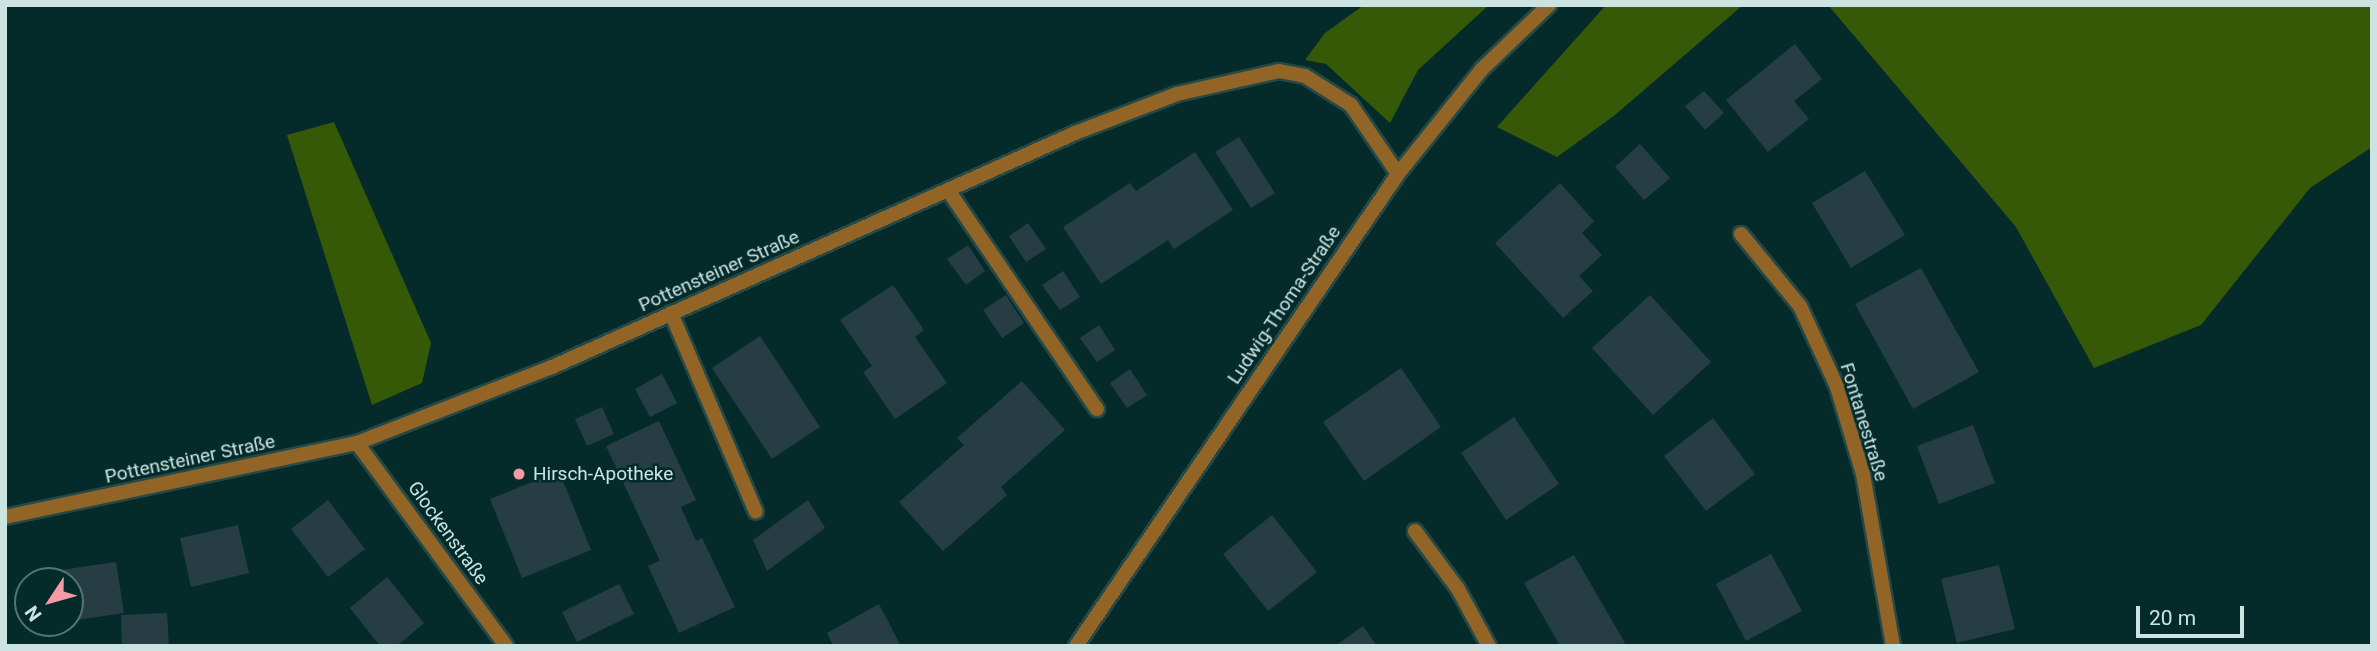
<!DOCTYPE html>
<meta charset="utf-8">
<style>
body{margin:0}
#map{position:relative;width:2377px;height:651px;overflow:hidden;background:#042b2a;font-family:Roboto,sans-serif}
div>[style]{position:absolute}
.green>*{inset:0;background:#365907}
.building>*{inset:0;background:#263e43}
.roads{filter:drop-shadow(2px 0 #244947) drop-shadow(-2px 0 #244947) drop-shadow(0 2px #244947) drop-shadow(0 -2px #244947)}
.service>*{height:14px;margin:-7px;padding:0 7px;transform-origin:7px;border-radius:7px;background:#926527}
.minor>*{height:14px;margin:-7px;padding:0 7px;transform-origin:7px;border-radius:7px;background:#926527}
.tertiary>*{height:14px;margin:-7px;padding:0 7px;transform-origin:7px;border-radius:7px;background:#926527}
.dots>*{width:19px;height:19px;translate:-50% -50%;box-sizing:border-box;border:4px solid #042b2a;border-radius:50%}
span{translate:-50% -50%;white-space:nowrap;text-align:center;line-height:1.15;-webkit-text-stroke:5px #042b2a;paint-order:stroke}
.street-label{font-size:19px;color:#cbe4e2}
.poi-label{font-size:19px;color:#cbe4e2}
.left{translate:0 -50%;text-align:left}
.frame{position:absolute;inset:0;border:7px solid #cbe4e2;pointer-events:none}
.north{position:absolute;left:14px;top:567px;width:70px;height:70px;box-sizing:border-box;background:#042b2a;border:2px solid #547574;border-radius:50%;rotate:234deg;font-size:19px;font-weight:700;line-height:28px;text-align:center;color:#cbe4e2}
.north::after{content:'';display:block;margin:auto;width:24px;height:32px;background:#f49aa5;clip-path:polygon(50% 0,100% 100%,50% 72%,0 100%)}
.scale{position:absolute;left:2136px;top:606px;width:108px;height:32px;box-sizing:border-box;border:4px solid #cbe4e2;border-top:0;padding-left:9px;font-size:21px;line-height:24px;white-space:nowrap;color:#cbe4e2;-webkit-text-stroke:5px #042b2a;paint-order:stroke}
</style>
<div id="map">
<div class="green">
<div style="clip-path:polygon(1364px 5px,1489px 5px,1418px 70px,1390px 123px,1326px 64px,1305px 60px,1325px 33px)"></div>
<div style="clip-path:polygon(1606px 5px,1743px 5px,1615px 115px,1557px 157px,1497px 127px)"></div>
<div style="clip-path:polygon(1828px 5px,2372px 5px,2372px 147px,2310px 188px,2201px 325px,2094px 368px,2016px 227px)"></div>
<div style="clip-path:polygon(334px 122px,431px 343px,422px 383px,372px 405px,287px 135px)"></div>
</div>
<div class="building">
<div style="clip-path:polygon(1795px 44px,1822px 79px,1794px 101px,1809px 119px,1768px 152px,1726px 100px)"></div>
<div style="clip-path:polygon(1704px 91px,1724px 113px,1705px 130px,1685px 106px)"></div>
<div style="clip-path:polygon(1239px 137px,1275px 193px,1251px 208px,1215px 152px)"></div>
<div style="clip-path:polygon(1640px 144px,1670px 178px,1644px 200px,1615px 167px)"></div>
<div style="clip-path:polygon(1195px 152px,1233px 210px,1174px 249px,1168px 240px,1101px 284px,1063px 227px,1130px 183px,1136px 191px)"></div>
<div style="clip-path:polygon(1865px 171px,1905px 235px,1851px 268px,1812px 203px)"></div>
<div style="clip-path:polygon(1560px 183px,1594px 221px,1582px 233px,1602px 255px,1579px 276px,1593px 291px,1563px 318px,1495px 243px)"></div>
<div style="clip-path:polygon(1028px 223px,1046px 249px,1026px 262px,1009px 236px)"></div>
<div style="clip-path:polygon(968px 245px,985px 271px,966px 285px,947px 259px)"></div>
<div style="clip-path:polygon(1921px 268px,1979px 372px,1913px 409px,1855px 304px)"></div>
<div style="clip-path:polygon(1063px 271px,1080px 297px,1060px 310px,1042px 285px)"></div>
<div style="clip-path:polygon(893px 285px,924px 330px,915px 337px,947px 383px,895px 419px,863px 372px,872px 366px,840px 320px)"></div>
<div style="clip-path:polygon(1006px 295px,1024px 323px,1002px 338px,983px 310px)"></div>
<div style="clip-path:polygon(1650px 295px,1711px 362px,1653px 415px,1592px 348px)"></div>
<div style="clip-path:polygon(1099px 325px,1115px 350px,1097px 362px,1080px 338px)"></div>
<div style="clip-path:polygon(760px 336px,820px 427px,772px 459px,712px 368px)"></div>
<div style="clip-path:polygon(1401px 368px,1441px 427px,1364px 481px,1323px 422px)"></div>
<div style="clip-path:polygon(1130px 369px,1147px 395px,1127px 408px,1110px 383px)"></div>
<div style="clip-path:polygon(662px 374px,677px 403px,650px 417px,635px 389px)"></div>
<div style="clip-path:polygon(1022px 381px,1065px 430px,1001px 487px,1007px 495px,943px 551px,899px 502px,964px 445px,957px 438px)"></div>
<div style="clip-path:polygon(602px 407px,614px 434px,587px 446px,575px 419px)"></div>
<div style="clip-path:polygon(1514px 417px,1559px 484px,1506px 520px,1461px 453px)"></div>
<div style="clip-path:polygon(1713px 418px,1755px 474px,1706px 511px,1664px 456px)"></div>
<div style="clip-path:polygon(659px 421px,696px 500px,681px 507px,696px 541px,702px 538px,735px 607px,679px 633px,648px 566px,660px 561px,606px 446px)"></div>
<div style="clip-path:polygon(1973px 425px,1995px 483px,1939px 504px,1917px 446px)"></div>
<div style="clip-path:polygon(559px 471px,591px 550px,522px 578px,490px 499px)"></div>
<div style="clip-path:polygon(328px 500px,365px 549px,328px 577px,291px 529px)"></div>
<div style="clip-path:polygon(808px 500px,825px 528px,767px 571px,753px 540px)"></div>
<div style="clip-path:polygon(1272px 515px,1317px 572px,1268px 611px,1223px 554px)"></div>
<div style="clip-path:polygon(238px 525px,249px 573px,191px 587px,180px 538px)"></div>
<div style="clip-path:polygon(1771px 554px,1802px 611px,1746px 641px,1716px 584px)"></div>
<div style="clip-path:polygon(1574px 555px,1625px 643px,1621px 646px,1560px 646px,1524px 583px)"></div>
<div style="clip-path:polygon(116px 562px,124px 613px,70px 621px,70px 581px,28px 581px,27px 575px)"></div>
<div style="clip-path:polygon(1999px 565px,2015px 629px,1957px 643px,1941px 579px)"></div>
<div style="clip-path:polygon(387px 577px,424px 623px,397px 646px,380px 646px,350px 608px)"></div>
<div style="clip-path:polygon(619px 584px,634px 614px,577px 642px,562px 612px)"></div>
<div style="clip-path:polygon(879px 604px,901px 646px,833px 646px,827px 633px)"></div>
<div style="clip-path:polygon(167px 613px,169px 646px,122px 646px,121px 615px)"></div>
<div style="clip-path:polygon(1363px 626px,1377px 646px,1335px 646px)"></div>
</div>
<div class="roads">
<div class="service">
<div style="left:948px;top:190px;width:265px;rotate:55.8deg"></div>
<div style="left:671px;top:313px;width:216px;rotate:66.9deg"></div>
</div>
<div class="minor">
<div style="left:1741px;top:234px;width:93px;rotate:50.7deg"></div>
<div style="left:1800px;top:306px;width:89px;rotate:65.4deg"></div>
<div style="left:1837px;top:387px;width:91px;rotate:73.4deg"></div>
<div style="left:1863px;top:474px;width:175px;rotate:80.1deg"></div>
<div style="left:357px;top:443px;width:252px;rotate:53.7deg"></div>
<div style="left:5px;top:517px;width:360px;rotate:-11.9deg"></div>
<div style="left:357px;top:443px;width:209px;rotate:-21.3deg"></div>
<div style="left:552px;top:367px;width:573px;rotate:-24.1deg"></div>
<div style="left:1075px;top:133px;width:109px;rotate:-20.9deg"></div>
<div style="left:1177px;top:94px;width:105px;rotate:-12.7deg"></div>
<div style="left:1279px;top:71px;width:26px;rotate:11deg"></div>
<div style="left:1305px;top:76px;width:54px;rotate:32.2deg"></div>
<div style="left:1351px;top:105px;width:83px;rotate:55.7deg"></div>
<div style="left:1415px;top:531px;width:72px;rotate:53.4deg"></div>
<div style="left:1458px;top:589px;width:65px;rotate:61.5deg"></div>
</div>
<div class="tertiary">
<div style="left:1076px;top:646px;width:571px;rotate:-55.7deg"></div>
<div style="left:1398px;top:174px;width:134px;rotate:-51.3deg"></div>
<div style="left:1482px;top:69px;width:93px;rotate:-43.7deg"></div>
</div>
</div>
<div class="dots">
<div style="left:519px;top:474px;background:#f49aa5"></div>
</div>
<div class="street-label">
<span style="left:719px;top:271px;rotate:-24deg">Pottensteiner Straße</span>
<span style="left:1284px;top:305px;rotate:-56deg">Ludwig-Thoma-Straße</span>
<span style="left:1864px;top:422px;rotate:73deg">Fontanestraße</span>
<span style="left:190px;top:459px;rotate:-12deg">Pottensteiner Straße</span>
<span style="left:448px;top:533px;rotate:54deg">Glockenstraße</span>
</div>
<div class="poi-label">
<span class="left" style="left:533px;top:474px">Hirsch-Apotheke</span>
</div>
<div class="frame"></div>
<div class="north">N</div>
<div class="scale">20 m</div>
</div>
